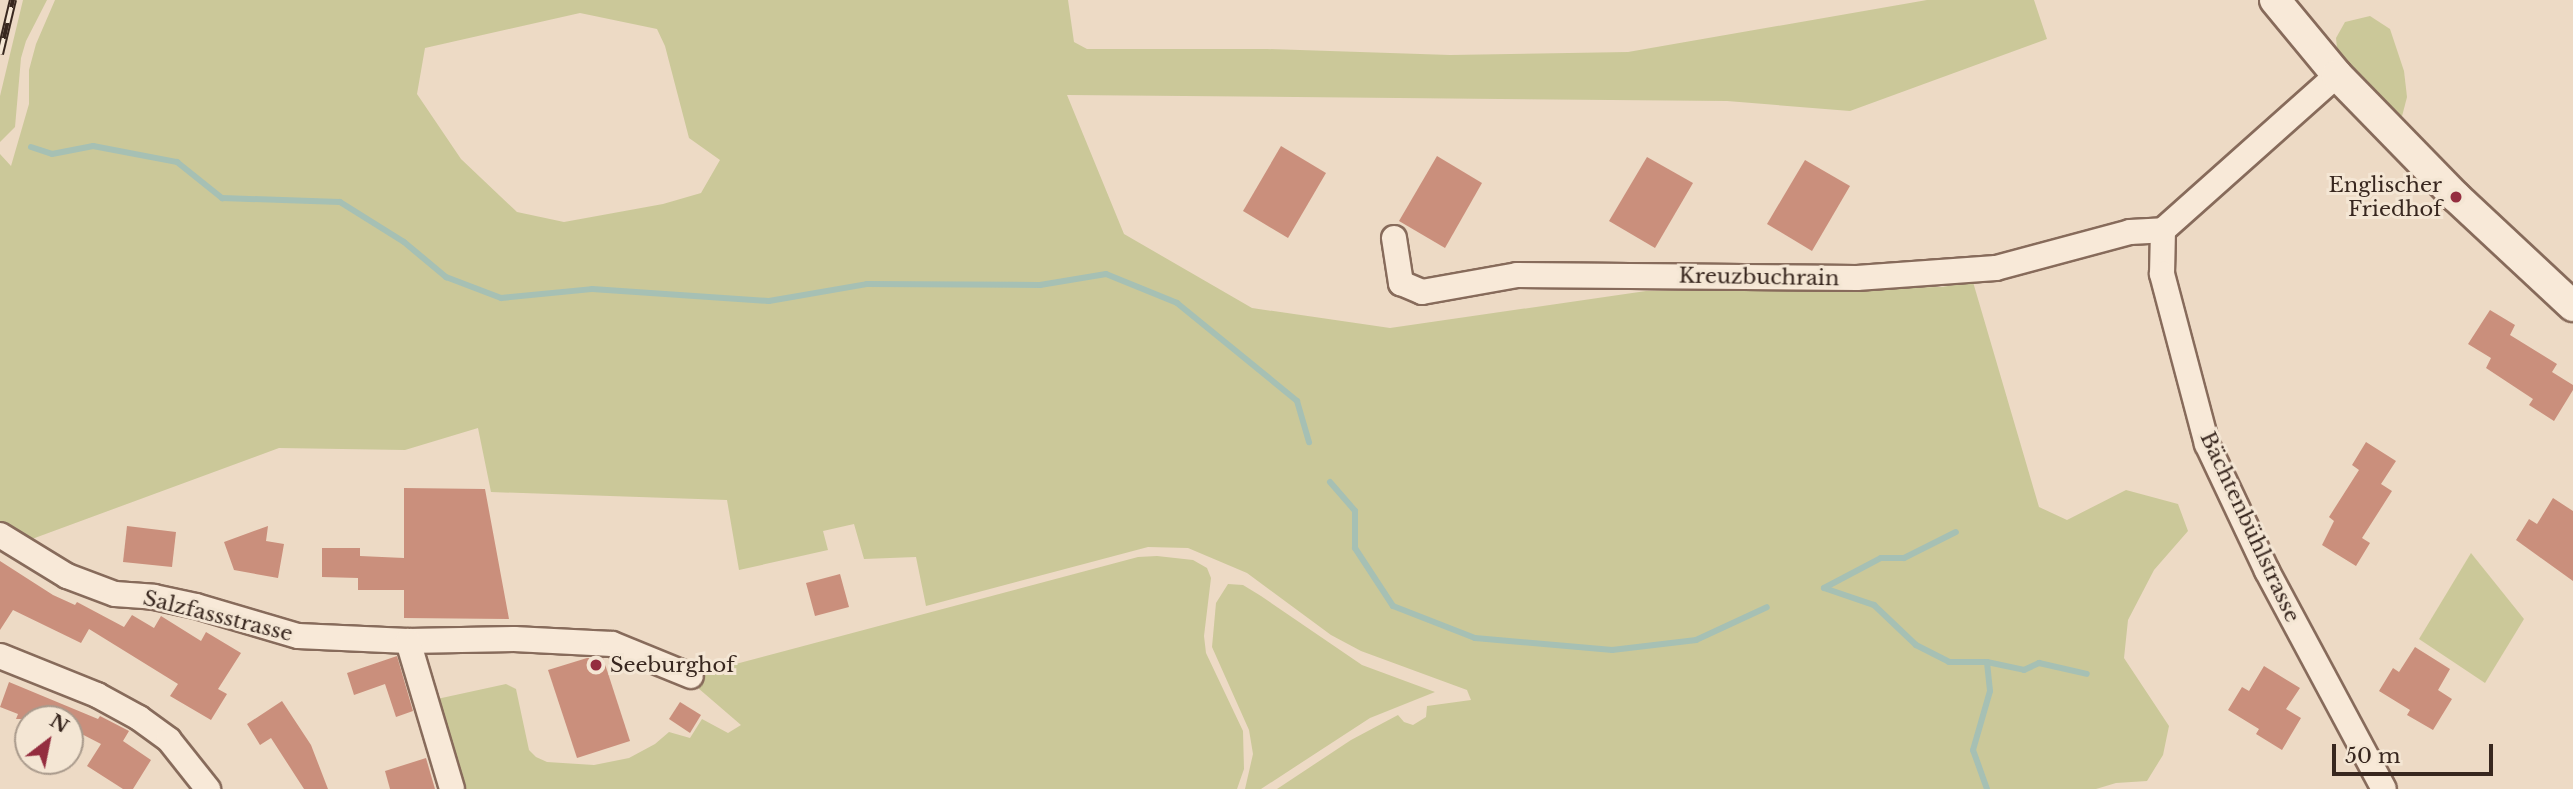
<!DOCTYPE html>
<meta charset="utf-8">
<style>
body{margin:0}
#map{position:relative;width:2573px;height:789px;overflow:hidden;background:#eddac5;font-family:"Libre Baskerville",serif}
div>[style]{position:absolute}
.green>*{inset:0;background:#cbc899}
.stream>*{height:6px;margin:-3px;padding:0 3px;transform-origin:3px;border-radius:3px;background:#a6c0b4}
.building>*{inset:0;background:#ca8f7c}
.roads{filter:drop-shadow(2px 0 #876b5b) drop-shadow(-2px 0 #876b5b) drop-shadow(0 2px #876b5b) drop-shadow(0 -2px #876b5b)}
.minor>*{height:24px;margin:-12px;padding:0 12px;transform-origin:12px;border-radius:12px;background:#f8e9d8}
.tertiary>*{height:30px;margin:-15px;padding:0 15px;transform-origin:15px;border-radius:15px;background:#f8e9d8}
.rail>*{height:8px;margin-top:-4px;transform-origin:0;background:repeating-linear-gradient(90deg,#f4e6d4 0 16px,#38271f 0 32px);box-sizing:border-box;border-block:2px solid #38271f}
.dots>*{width:19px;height:19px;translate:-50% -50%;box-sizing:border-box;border:4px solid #f4e6d4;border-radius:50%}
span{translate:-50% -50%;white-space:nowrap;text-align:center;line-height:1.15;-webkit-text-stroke:6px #f4e6d4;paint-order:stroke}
.poi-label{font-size:21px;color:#38271f}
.right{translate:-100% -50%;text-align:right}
.left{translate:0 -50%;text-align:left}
.street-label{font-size:21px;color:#38271f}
.north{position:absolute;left:14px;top:705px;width:70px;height:70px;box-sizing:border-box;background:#f4e6d4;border:2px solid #a99a8c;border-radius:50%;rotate:32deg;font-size:19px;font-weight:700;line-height:28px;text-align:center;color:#38271f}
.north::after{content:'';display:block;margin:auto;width:24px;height:32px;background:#942d3f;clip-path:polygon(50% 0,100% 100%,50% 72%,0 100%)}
.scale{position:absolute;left:2332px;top:744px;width:161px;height:32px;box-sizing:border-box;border:4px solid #38271f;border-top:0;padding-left:9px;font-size:21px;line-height:24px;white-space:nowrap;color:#38271f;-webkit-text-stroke:5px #f4e6d4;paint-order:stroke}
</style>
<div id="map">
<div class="green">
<div style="clip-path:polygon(23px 0,47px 0,26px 41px,21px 58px,15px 127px,0 142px,0 96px)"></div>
<div style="clip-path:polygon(evenodd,55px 0,1068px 0,1074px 42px,1087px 49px,1267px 49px,1450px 55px,1628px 52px,1927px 0,2034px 0,2047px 39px,1850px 111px,1727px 101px,1067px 95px,1124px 234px,1252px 308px,1390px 328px,1646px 291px,1942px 287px,1973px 282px,2039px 507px,2067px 520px,2126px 490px,2178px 504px,2188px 531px,2154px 570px,2128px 620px,2124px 658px,2169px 726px,2163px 755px,2147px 781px,2116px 783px,2096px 789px,1277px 789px,1351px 740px,1398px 715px,1404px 722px,1413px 725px,1426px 717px,1427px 706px,1471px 700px,1467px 690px,1361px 651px,1331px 635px,1247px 573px,1188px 548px,1148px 547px,926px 606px,916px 557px,864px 559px,854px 524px,823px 531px,828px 550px,739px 570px,727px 500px,491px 492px,478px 428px,405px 450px,279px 448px,32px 539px,0 522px,0 154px,11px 166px,29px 104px,29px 70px,36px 44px,55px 0,580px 13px,657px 29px,665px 46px,689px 138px,720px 160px,701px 193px,663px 204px,564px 222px,517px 212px,461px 159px,417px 94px,425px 48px,580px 13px)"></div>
<div style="clip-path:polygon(2370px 16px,2390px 29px,2404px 71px,2407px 97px,2400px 124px,2338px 58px,2336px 38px,2345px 22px)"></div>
<div style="clip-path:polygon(2471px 553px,2524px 619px,2485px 683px,2419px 639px)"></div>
<div style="clip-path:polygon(1157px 556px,1193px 560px,1207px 568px,1211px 578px,1204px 636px,1206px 653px,1243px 731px,1244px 769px,1237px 789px,461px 789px,437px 699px,506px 684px,516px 689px,529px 750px,536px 757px,547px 762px,594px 765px,629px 758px,655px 744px,669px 732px,690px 738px,702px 719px,728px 733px,741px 725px,698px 688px,694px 680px,713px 670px,1138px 557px)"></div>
<div style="clip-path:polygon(1228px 584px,1243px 585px,1261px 596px,1362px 665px,1435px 692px,1370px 718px,1261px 789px,1245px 789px,1253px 754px,1249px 730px,1212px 647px,1216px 603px)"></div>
</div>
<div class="stream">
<div style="left:31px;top:147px;width:22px;rotate:18deg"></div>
<div style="left:52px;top:154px;width:42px;rotate:-11deg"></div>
<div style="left:93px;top:146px;width:86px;rotate:10.8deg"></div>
<div style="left:177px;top:162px;width:58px;rotate:38.7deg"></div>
<div style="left:222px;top:198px;width:118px;rotate:1.9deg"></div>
<div style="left:340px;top:202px;width:75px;rotate:32deg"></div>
<div style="left:404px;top:242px;width:55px;rotate:39.8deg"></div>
<div style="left:446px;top:277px;width:59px;rotate:20.9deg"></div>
<div style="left:501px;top:298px;width:91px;rotate:-5.6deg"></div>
<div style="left:592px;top:289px;width:177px;rotate:3.9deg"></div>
<div style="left:769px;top:301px;width:99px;rotate:-9.8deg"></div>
<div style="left:867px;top:284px;width:173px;rotate:0.3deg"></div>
<div style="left:1040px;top:285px;width:67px;rotate:-9.5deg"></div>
<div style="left:1106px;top:274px;width:77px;rotate:22.2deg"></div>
<div style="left:1177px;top:303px;width:155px;rotate:39.2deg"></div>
<div style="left:1297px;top:401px;width:43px;rotate:73.7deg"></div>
<div style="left:1330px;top:482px;width:38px;rotate:49deg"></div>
<div style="left:1355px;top:511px;width:37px;rotate:90deg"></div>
<div style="left:1355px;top:548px;width:69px;rotate:56.8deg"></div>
<div style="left:1393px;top:606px;width:88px;rotate:21.3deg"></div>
<div style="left:1475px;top:638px;width:138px;rotate:5deg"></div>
<div style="left:1612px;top:650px;width:85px;rotate:-6.8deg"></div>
<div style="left:1696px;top:640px;width:78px;rotate:-24.9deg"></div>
<div style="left:1824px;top:588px;width:53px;rotate:18.8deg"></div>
<div style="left:1874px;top:605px;width:58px;rotate:43.6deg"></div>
<div style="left:1916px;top:645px;width:37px;rotate:27deg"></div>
<div style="left:1949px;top:662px;width:38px"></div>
<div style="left:1987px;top:662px;width:38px;rotate:12deg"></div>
<div style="left:2024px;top:670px;width:17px;rotate:-25deg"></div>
<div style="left:2039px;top:663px;width:49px;rotate:12.9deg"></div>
<div style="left:1824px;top:588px;width:64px;rotate:-27.8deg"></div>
<div style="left:1881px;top:558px;width:23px"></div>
<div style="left:1904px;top:558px;width:58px;rotate:-26.6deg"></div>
<div style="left:1987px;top:789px;width:41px;rotate:-109.7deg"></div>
<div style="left:1973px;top:750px;width:61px;rotate:-73.9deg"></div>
<div style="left:1990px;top:691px;width:29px;rotate:-96deg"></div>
</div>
<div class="building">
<div style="clip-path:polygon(1281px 146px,1326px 173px,1288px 238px,1243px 211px)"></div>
<div style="clip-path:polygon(1437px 156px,1482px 183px,1445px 248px,1399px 221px)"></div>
<div style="clip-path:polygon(1647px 157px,1693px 183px,1655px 248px,1609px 221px)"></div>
<div style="clip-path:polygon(1805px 160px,1850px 186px,1812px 251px,1767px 224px)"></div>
<div style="clip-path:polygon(2490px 310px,2515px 325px,2510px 335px,2557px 364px,2552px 372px,2573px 385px,2573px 390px,2554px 421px,2529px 405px,2533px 399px,2486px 368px,2491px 358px,2468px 344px)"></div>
<div style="clip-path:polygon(2366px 442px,2396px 461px,2381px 484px,2392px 491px,2362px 538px,2370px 543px,2356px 566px,2322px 545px,2334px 521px,2329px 517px,2359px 470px,2352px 465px)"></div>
<div style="clip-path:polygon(404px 488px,485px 489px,509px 619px,404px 618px,404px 590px,358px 590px,358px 578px,322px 577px,322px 548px,360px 548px,360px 556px,404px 558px)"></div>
<div style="clip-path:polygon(2553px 498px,2573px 511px,2573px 581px,2516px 540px,2529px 519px,2537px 524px)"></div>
<div style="clip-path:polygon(127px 526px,176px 532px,172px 567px,123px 562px)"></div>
<div style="clip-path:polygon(268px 526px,266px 541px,284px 544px,278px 578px,234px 570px,224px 542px)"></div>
<div style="clip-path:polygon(0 561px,53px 595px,75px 605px,77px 602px,124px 627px,132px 615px,154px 628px,161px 616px,201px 641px,206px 632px,241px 653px,218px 689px,227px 694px,211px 720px,170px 696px,178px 684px,89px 629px,81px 643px,13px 610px,0 630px)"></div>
<div style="clip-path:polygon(840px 574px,849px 607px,815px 616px,806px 583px)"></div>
<div style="clip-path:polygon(2415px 647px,2450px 669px,2438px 690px,2452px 699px,2433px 730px,2407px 715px,2410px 710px,2379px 691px,2393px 668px,2399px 672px)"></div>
<div style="clip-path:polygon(397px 656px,413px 711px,396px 717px,385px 684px,354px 695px,347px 673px)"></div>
<div style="clip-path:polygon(587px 658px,603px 658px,630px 741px,577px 758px,548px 670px)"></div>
<div style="clip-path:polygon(2264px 666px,2300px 688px,2286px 709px,2301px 718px,2282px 750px,2256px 734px,2259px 729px,2228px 710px,2242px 687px,2249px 691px)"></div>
<div style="clip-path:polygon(9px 682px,98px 719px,100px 716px,129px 731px,123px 741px,151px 760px,133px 789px,123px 789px,87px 766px,101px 744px,70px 728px,70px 719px,16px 719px,18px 714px,0 707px)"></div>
<div style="clip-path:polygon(282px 701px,311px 745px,328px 789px,304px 789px,271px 738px,260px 745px,247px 724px)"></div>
<div style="clip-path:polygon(680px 702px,701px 715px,690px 733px,669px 719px)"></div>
<div style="clip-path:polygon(426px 758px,435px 789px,390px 789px,385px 771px)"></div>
</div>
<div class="roads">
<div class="minor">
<div style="left:2337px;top:75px;width:233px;rotate:138.3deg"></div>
<div style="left:2163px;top:230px;width:44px;rotate:91.3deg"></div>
<div style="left:2162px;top:274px;width:176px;rotate:75.2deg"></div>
<div style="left:2207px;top:444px;width:140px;rotate:64.7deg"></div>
<div style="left:2267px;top:571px;width:247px;rotate:61.8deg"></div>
<div style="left:1394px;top:238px;width:46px;rotate:81.2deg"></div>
<div style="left:1401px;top:283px;width:23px;rotate:23deg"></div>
<div style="left:1422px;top:292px;width:97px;rotate:-10.1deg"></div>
<div style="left:1517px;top:275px;width:340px;rotate:0.5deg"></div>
<div style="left:1857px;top:278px;width:139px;rotate:-4.1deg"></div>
<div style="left:1996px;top:268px;width:139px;rotate:-15deg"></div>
<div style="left:2130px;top:232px;width:33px;rotate:-3deg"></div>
<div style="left:0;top:535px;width:79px;rotate:31.5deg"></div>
<div style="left:67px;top:576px;width:51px;rotate:20.6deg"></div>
<div style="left:115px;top:594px;width:39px;rotate:4deg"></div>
<div style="left:154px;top:597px;width:43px;rotate:12.1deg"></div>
<div style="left:196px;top:606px;width:106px;rotate:16.4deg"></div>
<div style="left:298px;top:636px;width:110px;rotate:2.6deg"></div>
<div style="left:408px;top:641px;width:106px;rotate:-1.1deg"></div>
<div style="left:514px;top:639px;width:98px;rotate:2.9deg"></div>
<div style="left:612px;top:644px;width:85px;rotate:22.1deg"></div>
<div style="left:408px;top:641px;width:154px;rotate:73.4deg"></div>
<div style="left:0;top:656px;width:105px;rotate:21.9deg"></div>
<div style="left:97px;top:695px;width:48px;rotate:28.7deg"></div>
<div style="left:139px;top:718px;width:37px;rotate:36deg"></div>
<div style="left:169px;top:740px;width:63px;rotate:51.5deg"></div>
</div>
<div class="tertiary">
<div style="left:2275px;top:0;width:97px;rotate:50.4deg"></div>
<div style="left:2337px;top:75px;width:170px;rotate:45.7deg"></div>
<div style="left:2456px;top:197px;width:160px;rotate:43deg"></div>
</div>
</div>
<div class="rail">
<div style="left:0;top:54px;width:56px;rotate:-76.5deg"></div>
</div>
<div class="dots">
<div style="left:2456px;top:197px;background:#942d3f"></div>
<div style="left:596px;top:665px;background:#942d3f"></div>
</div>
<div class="poi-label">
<span class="right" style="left:2442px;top:197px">Englischer<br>Friedhof</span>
<span class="left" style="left:610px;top:665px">Seeburghof</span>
</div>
<div class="street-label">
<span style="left:1759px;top:277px;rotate:1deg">Kreuzbuchrain</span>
<span style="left:2250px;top:527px;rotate:65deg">Bächtenbühlstrasse</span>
<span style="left:218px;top:616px;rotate:14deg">Salzfassstrasse</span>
</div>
<div class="north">N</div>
<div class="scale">50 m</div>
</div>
